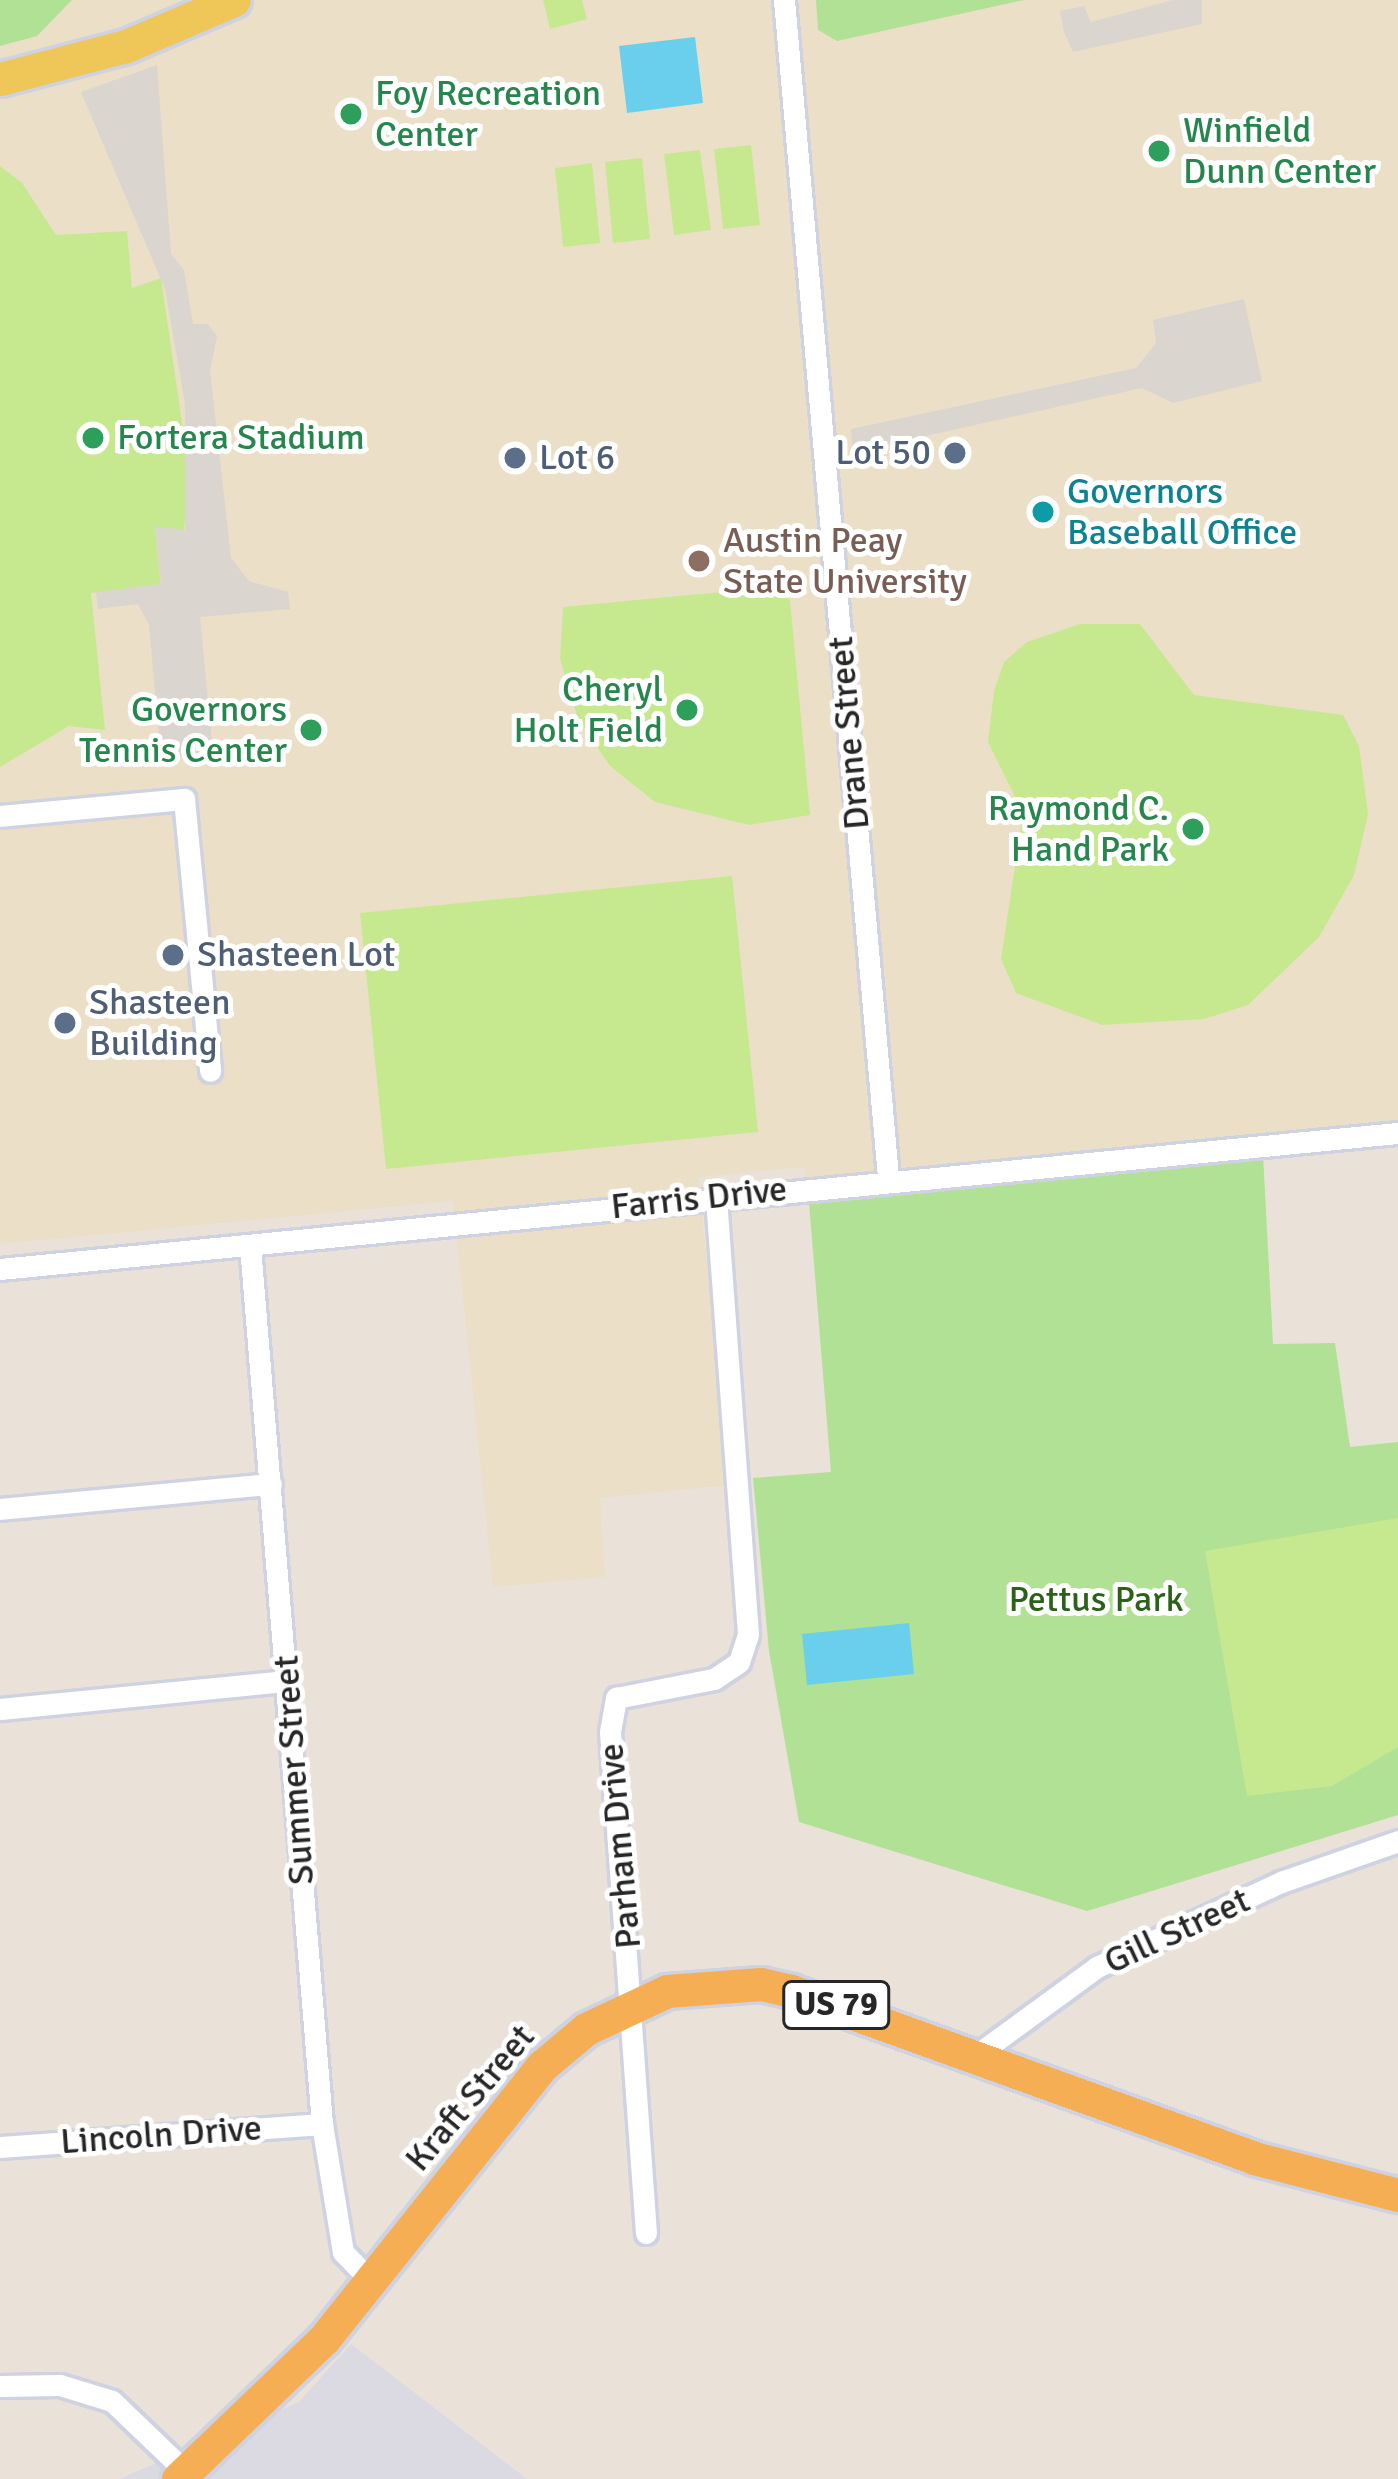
<!DOCTYPE html>
<style>
body{margin:0}
#map{position:relative;width:1398px;height:2479px;overflow:hidden;background:#eae2d8;font-family:Signika,sans-serif}
div>[style]{position:absolute}
.industrial>*{inset:0;background:#dbd9e2}
.education>*{inset:0;background:#ecdfc7}
.green>*{inset:0;background:#b1e194}
.pitch>*{inset:0;background:#c6e990}
.plaza>*{inset:0;background:#dad5cf}
.water>*{inset:0;background:#6acfed}
.roads{filter:drop-shadow(3px 0 #ced2e1) drop-shadow(-3px 0 #ced2e1) drop-shadow(0 3px #ced2e1) drop-shadow(0 -3px #ced2e1)}
.minor>*{height:21px;margin:-10.5px;padding:0 10.5px;transform-origin:10.5px;border-radius:10.5px;background:#fff}
.primary>*{height:33px;margin:-16.5px;padding:0 16.5px;transform-origin:16.5px;border-radius:16.5px;background:#efc658}
.trunk>*{height:33px;margin:-16.5px;padding:0 16.5px;transform-origin:16.5px;border-radius:16.5px;background:#f6ae54}
.dots>*{width:33px;height:33px;translate:-50% -50%;box-sizing:border-box;border:6px solid #fff;border-radius:50%}
span{translate:-50% -50%;white-space:nowrap;text-align:center;line-height:1.15;-webkit-text-stroke:10px #fff;paint-order:stroke}
.shield-label span{padding:3px 9px;background:#fff;border:3px solid;border-radius:9px;-webkit-text-stroke-width:0}
.shield-label{font-size:33px;color:#272727;font-weight:700}
.leisure-label{font-size:36px;color:#27864d}
.left{translate:0 -50%;text-align:left}
.right{translate:-100% -50%;text-align:right}
.service-label{font-size:36px;color:#4e5e75}
.culture-label{font-size:36px;color:#0d838f}
.education-label{font-size:36px;color:#785e54}
.street-label{font-size:36px;color:#272727}
.park-label{font-size:36px;color:#2b6219}
</style>
<div id="map">
<div class="industrial">
<div style="clip-path:polygon(351px 2344px,527px 2479px,119px 2479px,299px 2402px)"></div>
</div>
<div class="education">
<div style="clip-path:polygon(0 0,1398px 0,1398px 1122px,1263px 1133px,1263px 1154px,809px 1203px,805px 1167px,698px 1177px,730px 1485px,600px 1498px,605px 1577px,493px 1587px,453px 1201px,0 1244px)"></div>
</div>
<div class="green">
<div style="clip-path:polygon(0 0,72px 0,37px 36px,0 46px)"></div>
<div style="clip-path:polygon(816px 0,1024px 0,837px 41px,818px 30px)"></div>
<div style="clip-path:polygon(1263px 1154px,1273px 1344px,1335px 1343px,1350px 1447px,1398px 1442px,1398px 1815px,1087px 1911px,799px 1822px,769px 1651px,753px 1478px,831px 1472px,809px 1203px)"></div>
</div>
<div class="pitch">
<div style="clip-path:polygon(543px 0,582px 0,587px 19px,550px 29px)"></div>
<div style="clip-path:polygon(751px 145px,760px 225px,723px 229px,714px 149px)"></div>
<div style="clip-path:polygon(700px 150px,711px 230px,674px 235px,664px 154px)"></div>
<div style="clip-path:polygon(642px 158px,650px 239px,613px 243px,605px 162px)"></div>
<div style="clip-path:polygon(592px 163px,600px 243px,563px 247px,555px 168px)"></div>
<div style="clip-path:polygon(0 166px,22px 183px,56px 235px,127px 231px,132px 288px,161px 278px,189px 471px,184px 531px,155px 527px,161px 585px,91px 593px,105px 730px,69px 726px,0 767px)"></div>
<div style="clip-path:polygon(774px 587px,790px 600px,810px 815px,749px 825px,655px 802px,610px 766px,578px 719px,560px 659px,563px 607px)"></div>
<div style="clip-path:polygon(1080px 624px,1140px 624px,1194px 695px,1343px 715px,1359px 746px,1368px 814px,1354px 875px,1319px 937px,1248px 1005px,1204px 1019px,1102px 1025px,1016px 993px,1001px 959px,1023px 813px,988px 742px,994px 691px,1004px 662px,1027px 642px)"></div>
<div style="clip-path:polygon(732px 876px,758px 1132px,386px 1169px,360px 913px)"></div>
<div style="clip-path:polygon(1398px 1518px,1398px 1747px,1332px 1786px,1247px 1796px,1205px 1551px)"></div>
</div>
<div class="plaza">
<div style="clip-path:polygon(1173px 0,1202px 0,1202px 24px,1073px 52px,1064px 32px,1060px 11px,1084px 6px,1091px 22px)"></div>
<div style="clip-path:polygon(157px 65px,171px 254px,184px 270px,193px 324px,208px 324px,217px 336px,210px 370px,231px 558px,249px 581px,288px 592px,290px 609px,200px 617px,213px 753px,161px 758px,149px 625px,138px 604px,98px 609px,96px 592px,161px 584px,155px 526px,185px 530px,185px 404px,165px 289px,81px 92px)"></div>
<div style="clip-path:polygon(1244px 299px,1262px 381px,1173px 403px,1142px 388px,853px 452px,851px 429px,1136px 368px,1156px 343px,1153px 320px)"></div>
</div>
<div class="water">
<div style="clip-path:polygon(695px 37px,703px 103px,627px 113px,619px 46px)"></div>
<div style="clip-path:polygon(909px 1623px,914px 1674px,807px 1685px,802px 1634px)"></div>
</div>
<div class="roads">
<div class="minor">
<div style="left:784px;top:0;width:1183px;rotate:84.95deg"></div>
<div style="left:0;top:816px;width:185px;rotate:-5.3deg"></div>
<div style="left:184px;top:799px;width:273px;rotate:84.5deg"></div>
<div style="left:250px;top:1246px;width:881px;rotate:85.31deg"></div>
<div style="left:322px;top:2124px;width:130px;rotate:80.7deg"></div>
<div style="left:343px;top:2252px;width:42px;rotate:46deg"></div>
<div style="left:0;top:1269px;width:1405px;rotate:-5.56deg"></div>
<div style="left:0;top:1509px;width:272px;rotate:-5.3deg"></div>
<div style="left:0;top:1709px;width:288px;rotate:-5.6deg"></div>
<div style="left:975px;top:2056px;width:151px;rotate:-36.1deg"></div>
<div style="left:1097px;top:1967px;width:203px;rotate:-24.8deg"></div>
<div style="left:1281px;top:1882px;width:124px;rotate:-19.3deg"></div>
<div style="left:0;top:2147px;width:323px;rotate:-4.1deg"></div>
<div style="left:646px;top:2233px;width:502px;rotate:-94.11deg"></div>
<div style="left:610px;top:1732px;width:35px;rotate:-80deg"></div>
<div style="left:616px;top:1698px;width:100px;rotate:-11deg"></div>
<div style="left:714px;top:1679px;width:30px;rotate:-34deg"></div>
<div style="left:739px;top:1662px;width:29px;rotate:-72deg"></div>
<div style="left:748px;top:1634px;width:440px;rotate:-94.2deg"></div>
<div style="left:0;top:2386px;width:60px;rotate:-1deg"></div>
<div style="left:60px;top:2385px;width:54px;rotate:17.1deg"></div>
<div style="left:112px;top:2401px;width:104px;rotate:43.8deg"></div>
</div>
<div class="primary">
<div style="left:0;top:79px;width:130px;rotate:-14.7deg"></div>
<div style="left:126px;top:46px;width:117px;rotate:-23.1deg"></div>
</div>
<div class="trunk">
<div style="left:178px;top:2479px;width:202px;rotate:-43.8deg"></div>
<div style="left:324px;top:2339px;width:349px;rotate:-51.4deg"></div>
<div style="left:542px;top:2066px;width:57px;rotate:-40.1deg"></div>
<div style="left:586px;top:2029px;width:89px;rotate:-25.1deg"></div>
<div style="left:667px;top:1991px;width:94px;rotate:-4.3deg"></div>
<div style="left:761px;top:1984px;width:31px;rotate:13deg"></div>
<div style="left:791px;top:1991px;width:492px;rotate:19.8deg"></div>
<div style="left:1254px;top:2158px;width:149px;rotate:14.4deg"></div>
</div>
</div>
<div class="dots">
<div style="left:351px;top:114px;background:#2e9e5b"></div>
<div style="left:1159px;top:151px;background:#2e9e5b"></div>
<div style="left:93px;top:438px;background:#2e9e5b"></div>
<div style="left:955px;top:453px;background:#5c6f8a"></div>
<div style="left:515px;top:458px;background:#5c6f8a"></div>
<div style="left:1043px;top:512px;background:#0f9aa8"></div>
<div style="left:699px;top:561px;background:#8d6e63"></div>
<div style="left:687px;top:710px;background:#2e9e5b"></div>
<div style="left:311px;top:730px;background:#2e9e5b"></div>
<div style="left:1193px;top:829px;background:#2e9e5b"></div>
<div style="left:173px;top:955px;background:#5c6f8a"></div>
<div style="left:65px;top:1023px;background:#5c6f8a"></div>
</div>
<div class="shield-label">
<span style="left:836px;top:2005px">US 79</span>
</div>
<div class="leisure-label">
<span class="left" style="left:375px;top:114px">Foy Recreation<br>Center</span>
<span class="left" style="left:1183px;top:151px">Winfield<br>Dunn Center</span>
<span class="left" style="left:117px;top:438px">Fortera Stadium</span>
<span class="right" style="left:663px;top:710px">Cheryl<br>Holt Field</span>
<span class="right" style="left:287px;top:730px">Governors<br>Tennis Center</span>
<span class="right" style="left:1169px;top:829px">Raymond C.<br>Hand Park</span>
</div>
<div class="service-label">
<span class="right" style="left:931px;top:453px">Lot 50</span>
<span class="left" style="left:539px;top:458px">Lot 6</span>
<span class="left" style="left:197px;top:955px">Shasteen Lot</span>
<span class="left" style="left:89px;top:1023px">Shasteen<br>Building</span>
</div>
<div class="culture-label">
<span class="left" style="left:1067px;top:512px">Governors<br>Baseball Office</span>
</div>
<div class="education-label">
<span class="left" style="left:723px;top:561px">Austin Peay<br>State University</span>
</div>
<div class="street-label">
<span style="left:849px;top:733px;rotate:-95deg">Drane Street</span>
<span style="left:699px;top:1198px;rotate:-6deg">Farris Drive</span>
<span style="left:294px;top:1770px;rotate:-94deg">Summer Street</span>
<span style="left:620px;top:1846px;rotate:-95deg">Parham Drive</span>
<span style="left:1177px;top:1931px;rotate:-25deg">Gill Street</span>
<span style="left:470px;top:2098px;rotate:-50deg">Kraft Street</span>
<span style="left:161px;top:2135px;rotate:-4deg">Lincoln Drive</span>
</div>
<div class="park-label">
<span style="left:1096px;top:1600px">Pettus Park</span>
</div>
</div>
